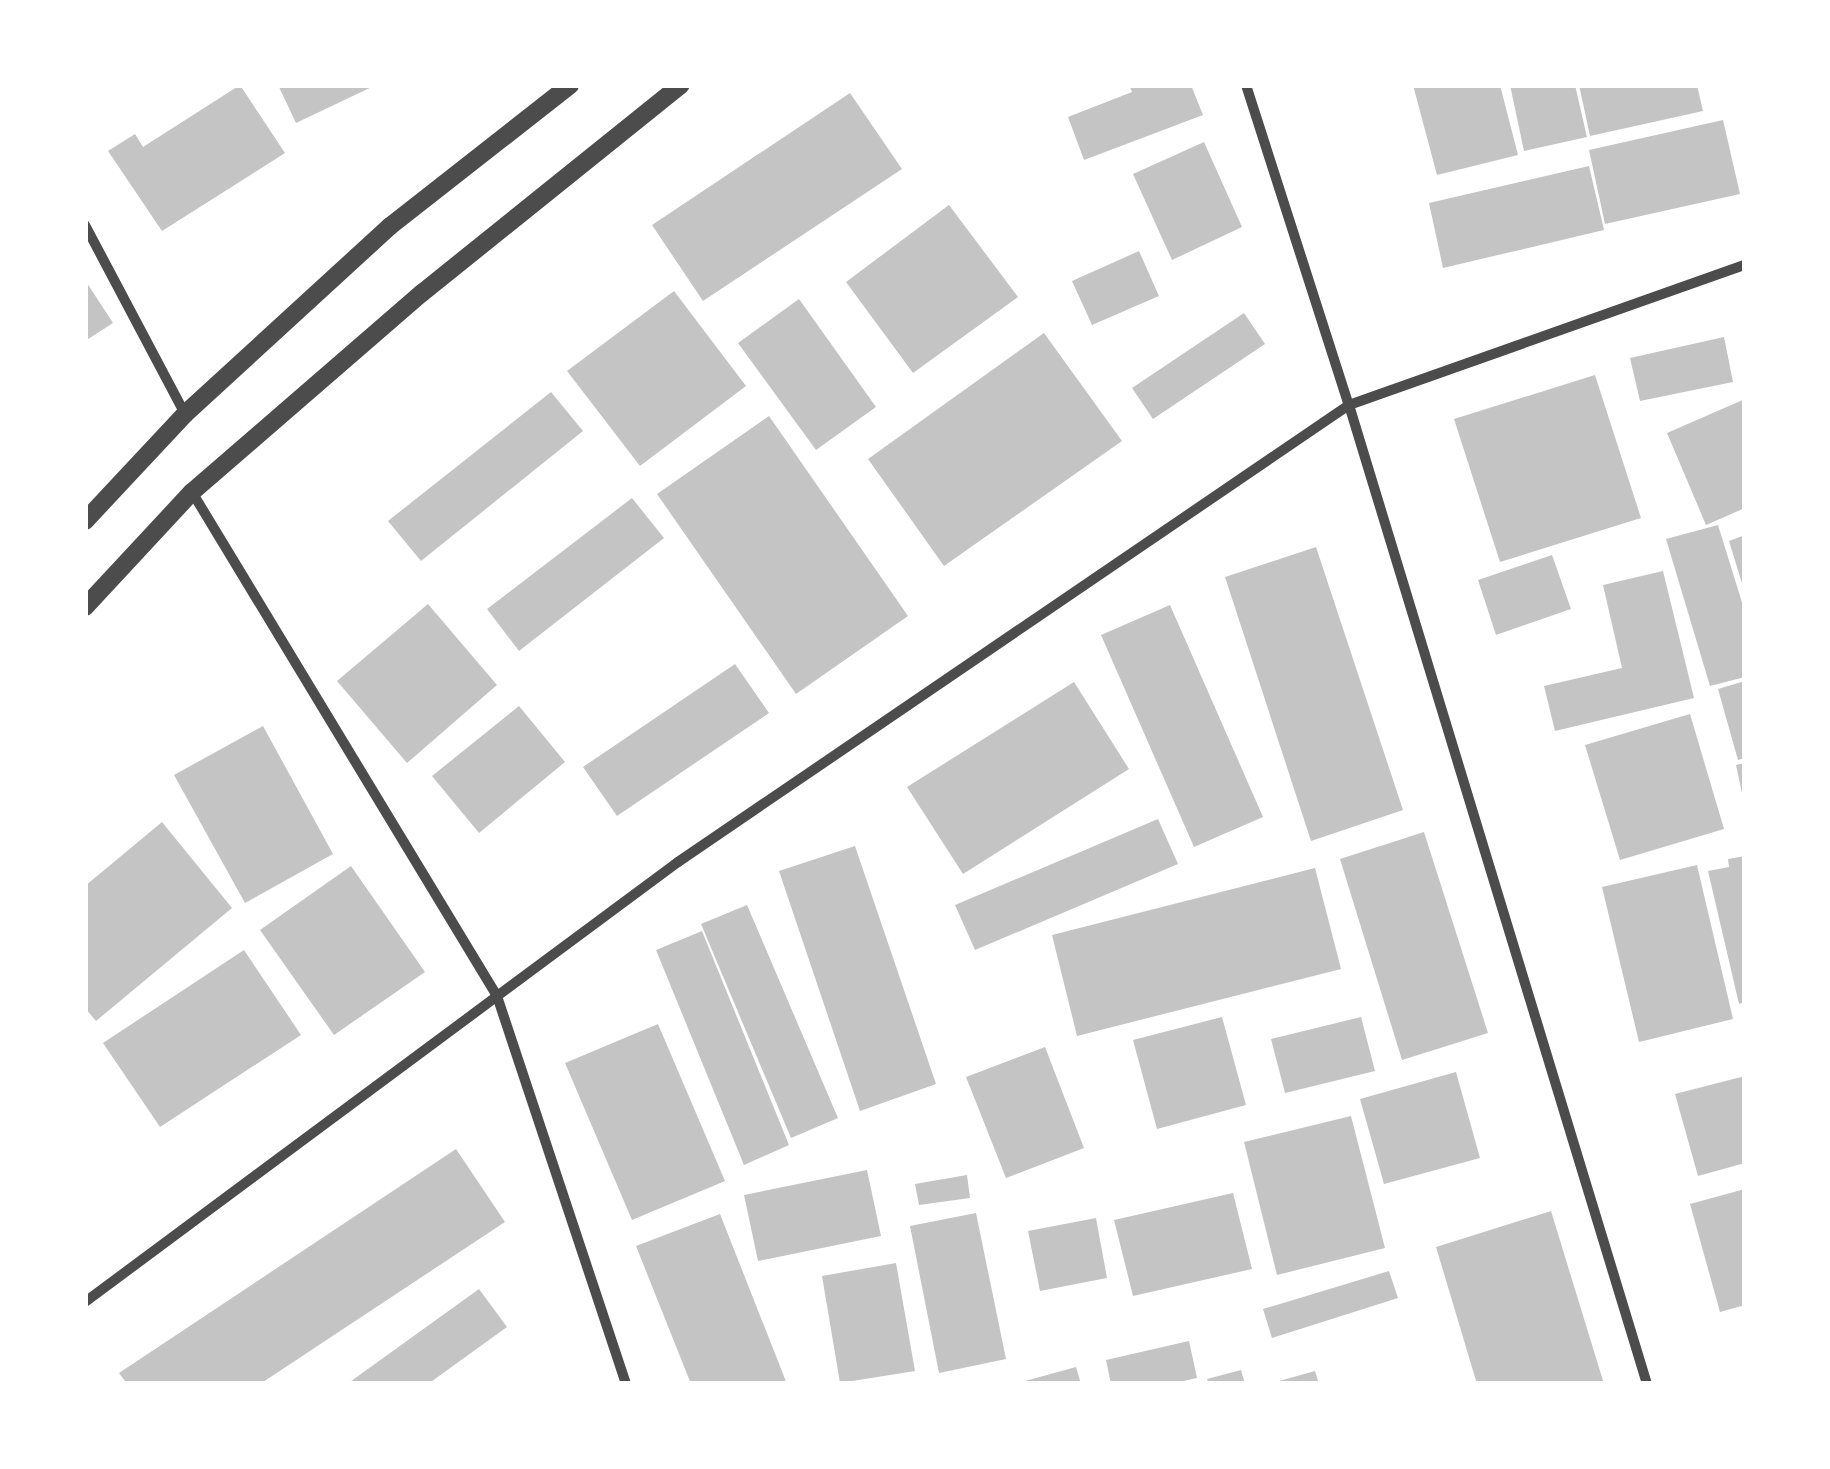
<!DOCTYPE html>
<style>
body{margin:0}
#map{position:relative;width:1830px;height:1469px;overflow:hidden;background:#fff;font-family:"PT Sans Narrow",sans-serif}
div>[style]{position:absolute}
.building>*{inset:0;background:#c4c4c4}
.minor>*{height:10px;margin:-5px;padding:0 5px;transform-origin:5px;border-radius:5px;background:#4c4c4c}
.tertiary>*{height:18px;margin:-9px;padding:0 9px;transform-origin:9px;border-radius:9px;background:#4c4c4c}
span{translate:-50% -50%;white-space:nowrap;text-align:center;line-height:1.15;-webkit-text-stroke:10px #fff;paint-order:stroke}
.frame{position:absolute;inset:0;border:88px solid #fff;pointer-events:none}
</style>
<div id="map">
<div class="building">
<div style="clip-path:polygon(240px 85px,285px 153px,162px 231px,108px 151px,135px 134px,143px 147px)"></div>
<div style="clip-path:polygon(278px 85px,376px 85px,296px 123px)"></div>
<div style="clip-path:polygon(1129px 85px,1191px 85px,1203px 115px,1084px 160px,1068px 117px,1132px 92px)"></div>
<div style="clip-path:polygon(1413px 85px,1500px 85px,1518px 155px,1437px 175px)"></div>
<div style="clip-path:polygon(1510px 85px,1575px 85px,1587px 137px,1524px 151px)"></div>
<div style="clip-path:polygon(1579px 85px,1697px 85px,1703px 111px,1590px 136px)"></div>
<div style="clip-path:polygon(850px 93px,902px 169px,703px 301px,652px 225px)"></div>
<div style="clip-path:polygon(1723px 120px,1740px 194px,1605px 224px,1589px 150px)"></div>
<div style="clip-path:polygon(1204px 142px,1242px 227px,1172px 260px,1133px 174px)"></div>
<div style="clip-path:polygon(1589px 166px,1604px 230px,1443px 268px,1429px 203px)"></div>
<div style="clip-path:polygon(949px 205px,1018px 297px,913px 373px,846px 282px)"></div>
<div style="clip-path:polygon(1139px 251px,1159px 296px,1092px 325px,1072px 281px)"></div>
<div style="clip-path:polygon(85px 280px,113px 323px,85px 341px)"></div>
<div style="clip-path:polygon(674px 291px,746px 386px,640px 466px,567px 371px)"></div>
<div style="clip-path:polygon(799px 299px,876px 407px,816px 450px,738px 343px)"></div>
<div style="clip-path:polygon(1244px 313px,1265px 344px,1153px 419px,1132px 388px)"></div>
<div style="clip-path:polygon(1044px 333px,1122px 441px,944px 566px,868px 459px)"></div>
<div style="clip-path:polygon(1724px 337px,1733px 382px,1640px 401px,1630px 358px)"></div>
<div style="clip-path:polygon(1595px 375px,1641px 518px,1500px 562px,1454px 419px)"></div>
<div style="clip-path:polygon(551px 392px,583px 431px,421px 561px,388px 521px)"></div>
<div style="clip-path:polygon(1745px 399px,1745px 508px,1706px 525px,1667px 433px)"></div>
<div style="clip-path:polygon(769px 416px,908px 616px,796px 694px,657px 494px)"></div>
<div style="clip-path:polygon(632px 498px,664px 538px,519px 651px,487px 609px)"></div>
<div style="clip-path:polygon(1718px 525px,1745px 612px,1745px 677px,1710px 686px,1666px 539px)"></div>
<div style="clip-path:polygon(1745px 535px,1745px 590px,1744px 590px,1729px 541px)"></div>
<div style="clip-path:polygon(1316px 547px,1403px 810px,1311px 841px,1225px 577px)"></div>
<div style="clip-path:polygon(1552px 555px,1571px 609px,1496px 635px,1478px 580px)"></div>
<div style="clip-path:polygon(1663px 571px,1694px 698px,1555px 731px,1544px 686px,1622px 668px,1603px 585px)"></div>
<div style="clip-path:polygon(428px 604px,497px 685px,407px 763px,337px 681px)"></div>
<div style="clip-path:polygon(1170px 605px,1263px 817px,1194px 847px,1101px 635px)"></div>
<div style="clip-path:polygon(735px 664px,769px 713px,617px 816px,583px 767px)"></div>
<div style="clip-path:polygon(1745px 681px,1745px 758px,1738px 760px,1718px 689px)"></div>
<div style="clip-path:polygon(1074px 682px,1129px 769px,963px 874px,907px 787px)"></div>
<div style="clip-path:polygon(519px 706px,565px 762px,479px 833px,432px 776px)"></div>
<div style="clip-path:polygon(1690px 714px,1724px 829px,1620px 860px,1585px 745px)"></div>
<div style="clip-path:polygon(263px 726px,333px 854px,245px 903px,174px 775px)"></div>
<div style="clip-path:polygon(1745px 763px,1745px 798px,1743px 798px,1736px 765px)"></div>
<div style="clip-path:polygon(1158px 819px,1178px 864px,975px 950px,955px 905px)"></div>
<div style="clip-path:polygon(162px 822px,232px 908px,96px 1021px,85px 1008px,85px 886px)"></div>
<div style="clip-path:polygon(1424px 832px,1488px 1033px,1402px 1060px,1340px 859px)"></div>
<div style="clip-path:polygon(855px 846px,936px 1084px,860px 1111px,779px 871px)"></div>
<div style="clip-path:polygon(1745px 856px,1745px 1002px,1739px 1004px,1708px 871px,1729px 867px,1728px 859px)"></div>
<div style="clip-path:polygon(1697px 865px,1733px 1019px,1639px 1042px,1602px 887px)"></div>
<div style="clip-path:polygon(351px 866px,425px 972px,334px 1035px,260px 930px)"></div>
<div style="clip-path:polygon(1315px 868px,1341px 969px,1077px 1036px,1052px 935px)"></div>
<div style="clip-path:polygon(747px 905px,838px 1118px,791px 1138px,701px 924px)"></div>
<div style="clip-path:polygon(702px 931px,789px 1145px,744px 1165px,656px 950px)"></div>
<div style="clip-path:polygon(244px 950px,301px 1035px,160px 1127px,103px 1043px)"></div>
<div style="clip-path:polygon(1222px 1017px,1246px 1105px,1157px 1129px,1133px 1040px)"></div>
<div style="clip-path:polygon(1361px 1017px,1375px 1071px,1285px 1093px,1271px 1039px)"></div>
<div style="clip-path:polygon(658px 1024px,725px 1181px,632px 1220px,565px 1063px)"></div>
<div style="clip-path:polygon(1045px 1047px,1084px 1148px,1006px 1178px,966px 1077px)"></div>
<div style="clip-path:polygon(1456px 1072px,1480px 1158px,1384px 1184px,1360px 1099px)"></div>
<div style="clip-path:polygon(1745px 1076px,1745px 1163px,1698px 1176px,1675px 1094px)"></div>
<div style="clip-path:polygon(1351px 1116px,1385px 1248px,1277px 1275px,1244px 1142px)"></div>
<div style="clip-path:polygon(456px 1149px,505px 1222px,260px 1384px,127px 1384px,119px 1373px)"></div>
<div style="clip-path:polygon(867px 1170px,881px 1236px,758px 1261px,744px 1195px)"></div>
<div style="clip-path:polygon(967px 1175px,970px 1198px,919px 1205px,915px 1184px)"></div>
<div style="clip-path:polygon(1745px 1189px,1745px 1305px,1720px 1312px,1690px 1204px)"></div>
<div style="clip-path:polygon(1233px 1193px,1252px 1269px,1133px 1296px,1114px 1220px)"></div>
<div style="clip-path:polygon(1551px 1211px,1604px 1384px,1477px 1384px,1436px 1247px)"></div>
<div style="clip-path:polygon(976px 1213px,1006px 1359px,939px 1373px,910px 1226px)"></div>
<div style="clip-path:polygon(720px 1214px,787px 1384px,691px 1384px,636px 1246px)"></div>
<div style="clip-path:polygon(1096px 1218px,1107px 1278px,1040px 1291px,1028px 1231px)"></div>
<div style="clip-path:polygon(896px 1263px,915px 1371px,840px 1383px,822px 1276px)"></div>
<div style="clip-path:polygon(1389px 1271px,1398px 1298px,1272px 1338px,1263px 1309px)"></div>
<div style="clip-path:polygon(479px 1289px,507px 1327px,428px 1384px,347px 1384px)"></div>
<div style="clip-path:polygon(1189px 1341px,1197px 1378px,1170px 1384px,1111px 1384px,1106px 1360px)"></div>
<div style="clip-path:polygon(1076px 1367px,1081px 1384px,1019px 1384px,1018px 1383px)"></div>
<div style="clip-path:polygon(1241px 1370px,1245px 1384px,1209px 1384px,1207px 1379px)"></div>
<div style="clip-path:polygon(1315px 1371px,1319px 1384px,1272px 1384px,1272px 1383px)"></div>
</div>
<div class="minor">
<div style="left:1246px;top:85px;width:336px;rotate:72.2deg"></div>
<div style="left:1349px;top:405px;width:1023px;rotate:73.07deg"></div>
<div style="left:85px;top:225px;width:214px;rotate:62.1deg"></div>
<div style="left:192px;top:492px;width:589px;rotate:58.82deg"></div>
<div style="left:497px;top:996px;width:409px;rotate:71.6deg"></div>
<div style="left:85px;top:1302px;width:738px;rotate:-36.58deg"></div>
<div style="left:678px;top:862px;width:812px;rotate:-34.26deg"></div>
<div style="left:1349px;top:405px;width:420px;rotate:-19.5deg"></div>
</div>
<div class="tertiary">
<div style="left:85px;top:521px;width:146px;rotate:-46.9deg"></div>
<div style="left:185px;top:414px;width:277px;rotate:-42.5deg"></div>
<div style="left:389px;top:227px;width:230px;rotate:-38.1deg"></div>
<div style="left:85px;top:607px;width:157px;rotate:-47.1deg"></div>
<div style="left:192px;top:492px;width:304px;rotate:-40.9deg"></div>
<div style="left:422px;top:293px;width:332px;rotate:-38.8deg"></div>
</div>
<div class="frame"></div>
</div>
